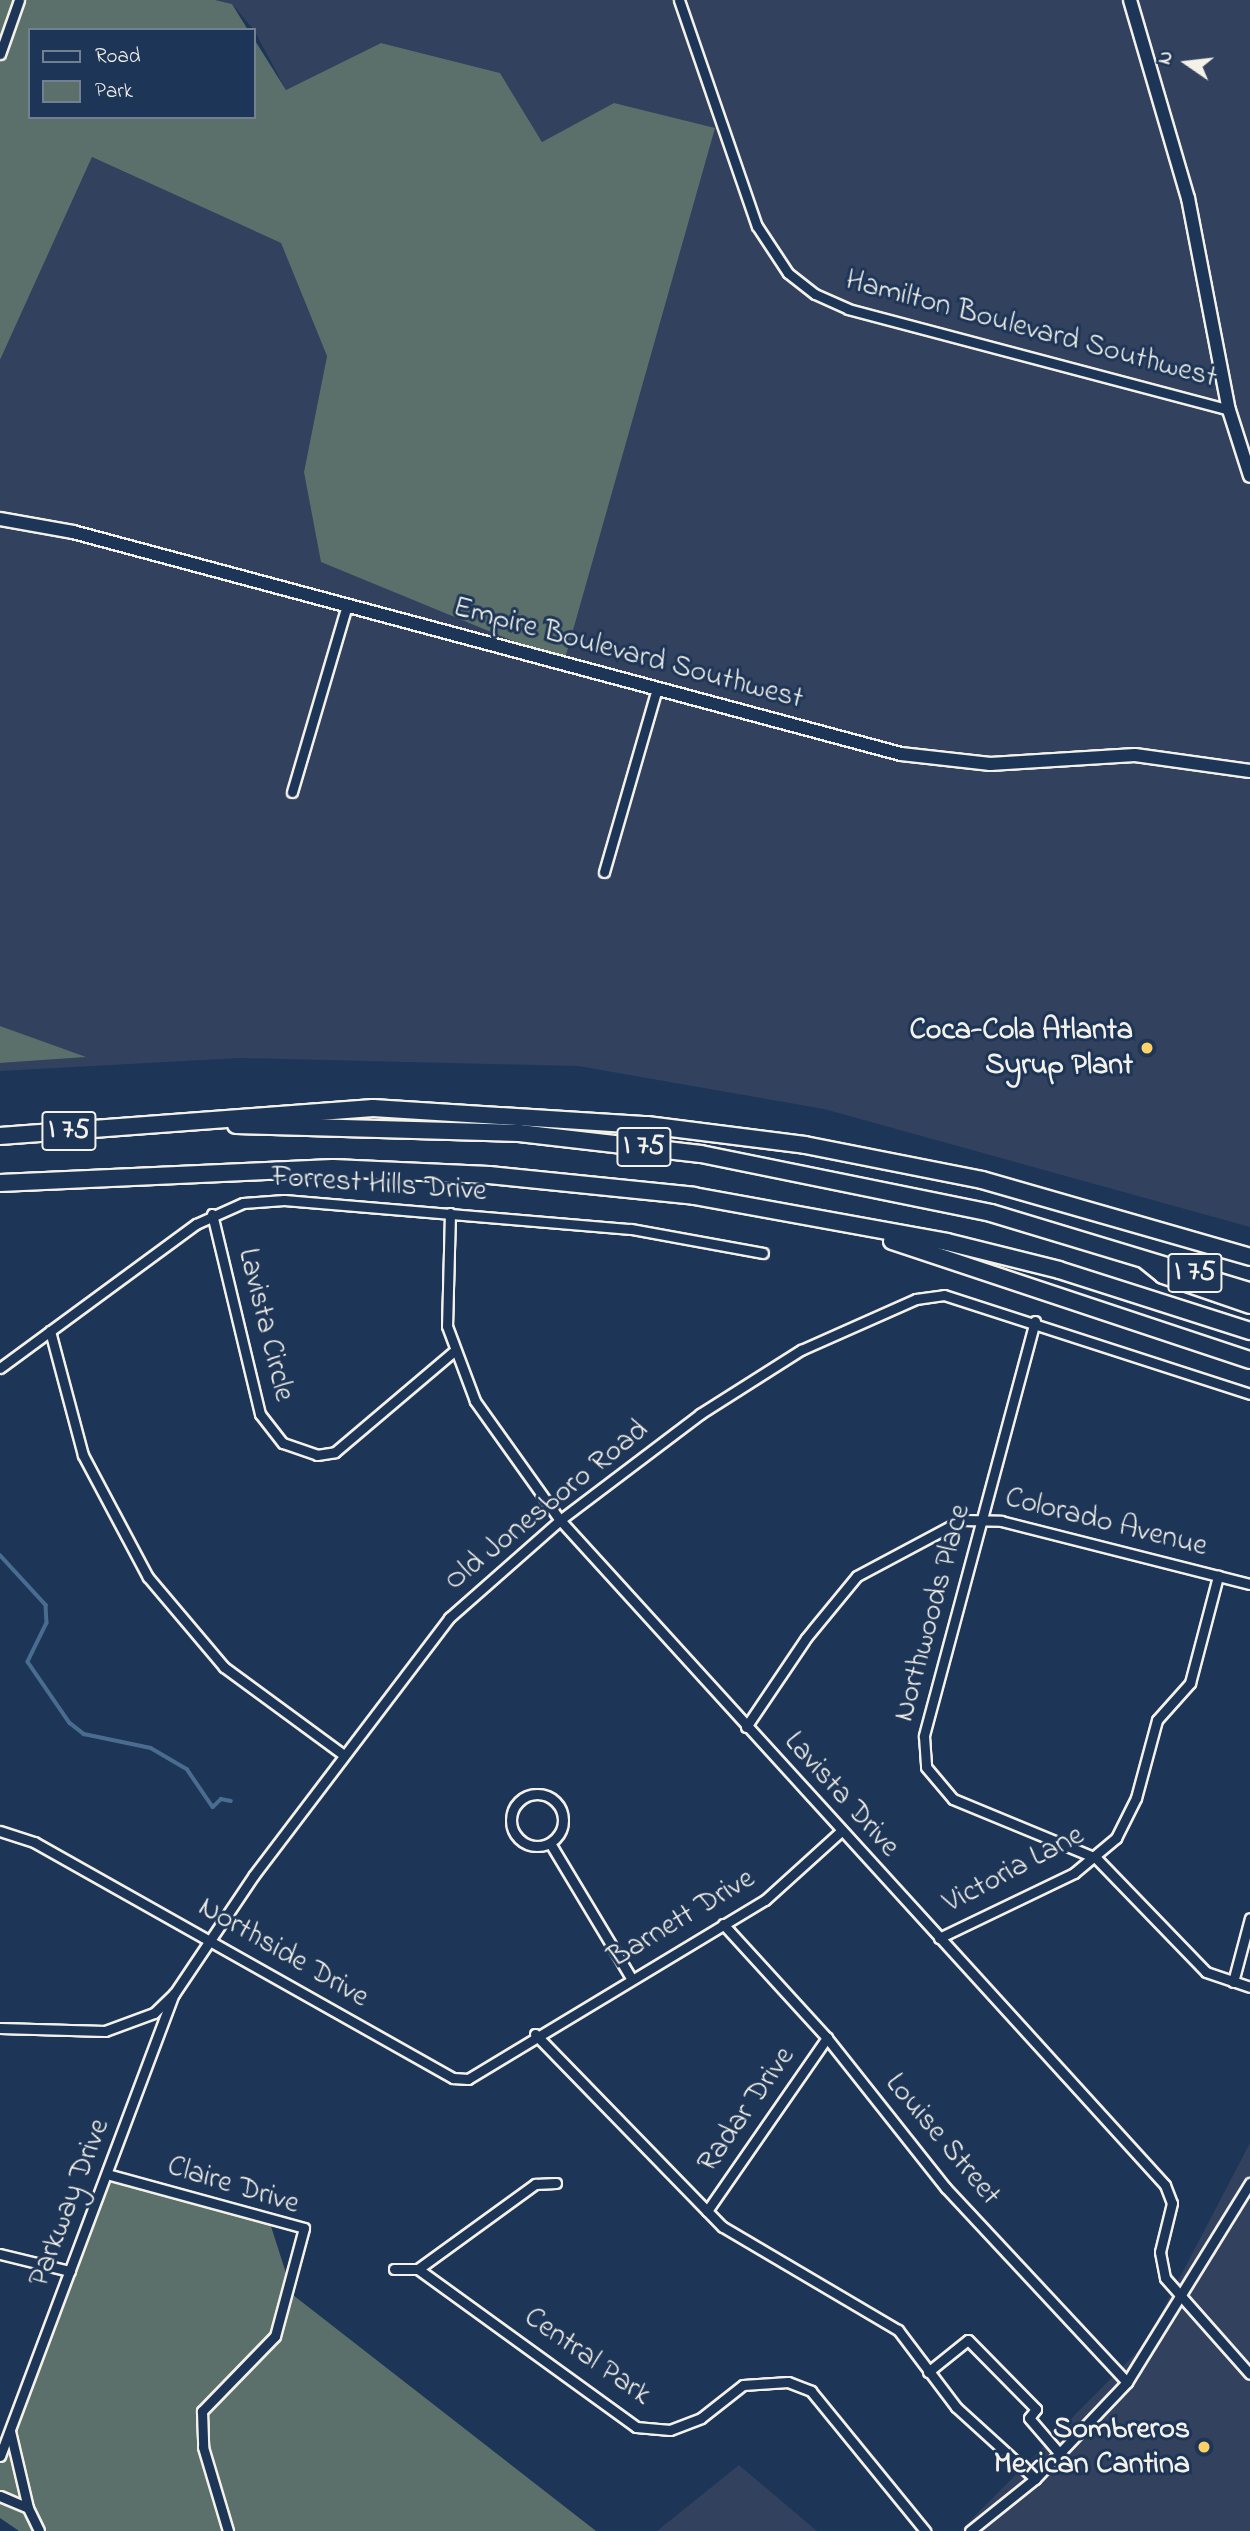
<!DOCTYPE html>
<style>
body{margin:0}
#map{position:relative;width:1250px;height:2531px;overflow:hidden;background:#1d3557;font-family:"Indie Flower",sans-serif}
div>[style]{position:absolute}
.built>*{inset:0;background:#32415e}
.green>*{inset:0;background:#5c706b}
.stream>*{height:3.5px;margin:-1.75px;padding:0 1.75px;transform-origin:1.75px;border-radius:1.75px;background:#4a6c91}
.roads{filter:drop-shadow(2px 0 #f4f1e8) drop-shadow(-2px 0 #f4f1e8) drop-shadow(0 2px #f4f1e8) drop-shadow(0 -2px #f4f1e8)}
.street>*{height:9px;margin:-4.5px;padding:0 4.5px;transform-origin:4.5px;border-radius:4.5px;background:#1d3557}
.street>.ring{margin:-4.5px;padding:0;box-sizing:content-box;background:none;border:9px solid #1d3557;border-radius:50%}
.secondary>*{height:12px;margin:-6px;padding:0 6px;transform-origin:6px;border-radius:6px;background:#1d3557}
.highway>*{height:16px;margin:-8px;padding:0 8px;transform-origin:8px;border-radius:8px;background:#1d3557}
.dots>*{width:19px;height:19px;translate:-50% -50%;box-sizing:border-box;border:4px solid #1d3557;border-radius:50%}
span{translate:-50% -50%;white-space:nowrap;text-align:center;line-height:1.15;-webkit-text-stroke:6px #1d3557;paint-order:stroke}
.shield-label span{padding:2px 5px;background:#1d3557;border:2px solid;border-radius:5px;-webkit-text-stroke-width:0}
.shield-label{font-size:28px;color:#f4f1e8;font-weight:700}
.street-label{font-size:30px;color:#f4f1e8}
.poi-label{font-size:30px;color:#f4f1e8;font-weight:700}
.right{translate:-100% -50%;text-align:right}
.legend{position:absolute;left:28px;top:28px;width:228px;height:91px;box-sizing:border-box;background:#1d3557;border:2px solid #738091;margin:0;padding:9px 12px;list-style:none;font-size:21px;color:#f4f1e8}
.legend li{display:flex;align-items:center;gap:14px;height:35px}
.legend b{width:35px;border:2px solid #738091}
.north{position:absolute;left:1152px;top:28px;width:70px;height:70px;-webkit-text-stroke:5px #1d3557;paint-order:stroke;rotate:284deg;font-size:19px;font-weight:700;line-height:28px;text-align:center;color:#f4f1e8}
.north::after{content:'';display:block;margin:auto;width:24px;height:32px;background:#f4f1e8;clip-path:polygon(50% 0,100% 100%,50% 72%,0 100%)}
</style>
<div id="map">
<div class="built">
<div style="clip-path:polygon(215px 0,1250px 0,1250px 1227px,824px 1109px,578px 1066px,240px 1058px,0 1071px,0 1063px,84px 1057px,0 1026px,0 360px,92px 157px,281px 243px,327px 356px,304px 472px,715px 129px,614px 103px,542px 142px,500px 73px,381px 43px,286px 90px,254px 30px,232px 4px)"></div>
<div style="clip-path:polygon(1250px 2143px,1250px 2531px,960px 2531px,1145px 2344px)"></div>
<div style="clip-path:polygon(739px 2465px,817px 2531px,657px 2531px)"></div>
</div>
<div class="green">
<div style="clip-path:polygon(0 0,215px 0,232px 4px,248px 30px,30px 30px,30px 117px,254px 117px,254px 39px,286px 90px,381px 43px,500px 73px,542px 142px,614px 103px,715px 128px,564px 662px,321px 562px,304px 472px,327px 356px,281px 243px,92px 157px,0 360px)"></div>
<div style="clip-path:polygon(0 1026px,86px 1057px,0 1063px)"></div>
<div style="clip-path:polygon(108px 2180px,269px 2220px,293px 2295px,596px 2531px,19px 2531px,0 2518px,0 2460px)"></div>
</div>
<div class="stream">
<div style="left:0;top:1555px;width:68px;rotate:47.4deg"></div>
<div style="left:46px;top:1605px;width:18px;rotate:87deg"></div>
<div style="left:47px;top:1623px;width:43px;rotate:116deg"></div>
<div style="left:28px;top:1662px;width:74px;rotate:55.5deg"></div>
<div style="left:70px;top:1723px;width:18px;rotate:38deg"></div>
<div style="left:84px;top:1734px;width:68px;rotate:11.8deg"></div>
<div style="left:151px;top:1748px;width:42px;rotate:30.3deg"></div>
<div style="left:187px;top:1769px;width:46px;rotate:55.6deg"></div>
<div style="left:213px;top:1807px;width:11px;rotate:-45deg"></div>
<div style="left:221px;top:1799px;width:10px;rotate:11deg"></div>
</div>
<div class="roads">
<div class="street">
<div style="left:679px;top:0;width:239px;rotate:71deg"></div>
<div style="left:757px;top:226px;width:56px;rotate:56.6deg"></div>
<div style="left:788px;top:273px;width:34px;rotate:38deg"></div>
<div style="left:815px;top:294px;width:36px;rotate:24deg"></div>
<div style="left:848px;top:309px;width:394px;rotate:14.8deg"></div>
<div style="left:0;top:54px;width:57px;rotate:-70.6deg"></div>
<div style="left:292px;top:792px;width:195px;rotate:-73.6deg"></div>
<div style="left:604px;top:872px;width:191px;rotate:-73.9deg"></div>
<div style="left:450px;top:1213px;width:113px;rotate:91.5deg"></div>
<div style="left:447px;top:1326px;width:80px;rotate:69.5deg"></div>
<div style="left:475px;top:1401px;width:146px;rotate:54.5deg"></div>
<div style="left:560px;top:1520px;width:899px;rotate:47.7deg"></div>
<div style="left:1165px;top:2185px;width:19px;rotate:69deg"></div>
<div style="left:1172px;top:2203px;width:50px;rotate:103.8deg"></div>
<div style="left:1160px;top:2252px;width:26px;rotate:79deg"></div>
<div style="left:1165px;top:2278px;width:128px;rotate:48.5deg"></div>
<div style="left:212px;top:1214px;width:206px;rotate:76.5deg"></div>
<div style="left:260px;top:1414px;width:37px;rotate:52deg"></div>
<div style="left:283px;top:1443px;width:36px;rotate:19deg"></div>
<div style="left:317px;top:1455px;width:18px;rotate:-9deg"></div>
<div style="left:335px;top:1452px;width:155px;rotate:-40.3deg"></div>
<div style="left:1035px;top:1321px;width:430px;rotate:105deg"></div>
<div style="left:924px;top:1736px;width:31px;rotate:86deg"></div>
<div style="left:926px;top:1767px;width:42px;rotate:49.8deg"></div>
<div style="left:953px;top:1799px;width:155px;rotate:22.4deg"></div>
<div style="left:1096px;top:1858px;width:158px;rotate:46deg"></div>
<div style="left:1206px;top:1972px;width:46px;rotate:18.8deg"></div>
<div style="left:50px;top:1331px;width:128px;rotate:75.1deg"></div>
<div style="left:83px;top:1455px;width:138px;rotate:62deg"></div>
<div style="left:148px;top:1577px;width:118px;rotate:49.8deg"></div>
<div style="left:224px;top:1667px;width:149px;rotate:36.3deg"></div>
<div style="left:0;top:1368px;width:243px;rotate:-36.3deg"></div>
<div style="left:196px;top:1224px;width:51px;rotate:-24.1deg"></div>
<div style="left:243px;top:1203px;width:41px;rotate:-4.2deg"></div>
<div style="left:284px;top:1200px;width:348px;rotate:4.8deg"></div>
<div style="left:631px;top:1229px;width:134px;rotate:10.3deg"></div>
<div style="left:746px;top:1727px;width:107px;rotate:-56deg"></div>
<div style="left:806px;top:1638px;width:80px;rotate:-50.6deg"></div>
<div style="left:857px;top:1576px;width:119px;rotate:-28.1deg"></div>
<div style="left:962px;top:1520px;width:39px;rotate:1deg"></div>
<div style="left:1001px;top:1521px;width:257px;rotate:14.2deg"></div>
<div class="ring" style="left:511px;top:1794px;width:43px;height:43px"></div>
<div style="left:0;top:1831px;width:36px;rotate:18deg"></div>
<div style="left:34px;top:1842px;width:481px;rotate:29.4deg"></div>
<div style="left:453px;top:2078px;width:15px;rotate:4deg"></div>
<div style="left:468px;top:2079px;width:347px;rotate:-31.1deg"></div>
<div style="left:765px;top:1900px;width:103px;rotate:-42.2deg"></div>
<div style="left:550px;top:1843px;width:157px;rotate:59deg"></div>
<div style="left:723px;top:1924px;width:154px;rotate:47.6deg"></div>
<div style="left:827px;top:2038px;width:191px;rotate:51.6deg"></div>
<div style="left:946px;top:2188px;width:265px;rotate:47deg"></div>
<div style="left:939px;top:1938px;width:150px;rotate:-25.7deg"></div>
<div style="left:1074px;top:1873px;width:55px;rotate:-39.8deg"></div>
<div style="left:1116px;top:1838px;width:45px;rotate:-63.4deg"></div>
<div style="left:1136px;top:1798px;width:81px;rotate:-74.9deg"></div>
<div style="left:1157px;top:1720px;width:50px;rotate:-48.3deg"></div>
<div style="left:1190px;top:1683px;width:111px;rotate:-75.3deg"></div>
<div style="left:1233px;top:1982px;width:66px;rotate:-75.1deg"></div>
<div style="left:0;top:2028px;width:105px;rotate:1.6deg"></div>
<div style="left:105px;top:2031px;width:52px;rotate:-20.2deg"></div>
<div style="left:154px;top:2013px;width:28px;rotate:-44deg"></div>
<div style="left:174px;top:1994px;width:143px;rotate:-56.1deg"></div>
<div style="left:254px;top:1875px;width:323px;rotate:-52.8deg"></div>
<div style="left:449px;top:1618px;width:148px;rotate:-41.4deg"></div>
<div style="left:560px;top:1520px;width:176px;rotate:-37.1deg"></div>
<div style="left:700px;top:1414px;width:120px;rotate:-32.4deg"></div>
<div style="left:801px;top:1350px;width:126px;rotate:-23.9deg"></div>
<div style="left:916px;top:1299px;width:28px;rotate:-8deg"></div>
<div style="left:944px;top:1295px;width:322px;rotate:17.9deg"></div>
<div style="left:535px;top:2034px;width:269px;rotate:45.8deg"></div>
<div style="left:723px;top:2227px;width:203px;rotate:30.5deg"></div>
<div style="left:898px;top:2330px;width:96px;rotate:53deg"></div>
<div style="left:956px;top:2407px;width:107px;rotate:42.3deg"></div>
<div style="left:107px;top:2174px;width:204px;rotate:15.3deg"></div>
<div style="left:304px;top:2228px;width:112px;rotate:105deg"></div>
<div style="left:275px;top:2336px;width:105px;rotate:134.2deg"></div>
<div style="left:202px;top:2411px;width:36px;rotate:88deg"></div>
<div style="left:203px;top:2447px;width:88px;rotate:73.4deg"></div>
<div style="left:707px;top:2211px;width:211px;rotate:-55.3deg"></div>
<div style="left:0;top:2254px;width:72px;rotate:13.7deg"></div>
<div style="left:394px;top:2269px;width:24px"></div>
<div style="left:418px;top:2269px;width:269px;rotate:35.9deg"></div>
<div style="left:636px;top:2427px;width:34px;rotate:5deg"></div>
<div style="left:670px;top:2430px;width:33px;rotate:-21deg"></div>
<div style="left:701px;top:2418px;width:53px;rotate:-38.2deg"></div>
<div style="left:743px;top:2385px;width:45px;rotate:-3.8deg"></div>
<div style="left:788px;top:2382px;width:25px;rotate:21deg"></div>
<div style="left:811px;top:2391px;width:181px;rotate:50.8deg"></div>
<div style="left:418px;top:2269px;width:145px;rotate:-36deg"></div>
<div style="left:535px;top:2184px;width:21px;rotate:-3deg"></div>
<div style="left:928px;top:2372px;width:51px;rotate:-38.7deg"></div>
<div style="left:968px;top:2340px;width:97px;rotate:45.4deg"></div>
<div style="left:1036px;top:2409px;width:11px;rotate:128deg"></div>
<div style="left:1029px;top:2418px;width:48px;rotate:49.3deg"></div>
<div style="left:10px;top:2431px;width:79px;rotate:76.8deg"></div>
<div style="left:0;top:2456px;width:494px;rotate:-69.4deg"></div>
<div style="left:0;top:2496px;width:30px;rotate:23deg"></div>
<div style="left:28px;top:2508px;width:25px;rotate:64deg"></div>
<div style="left:970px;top:2531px;width:83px;rotate:-38.7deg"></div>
<div style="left:1035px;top:2479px;width:134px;rotate:-46.5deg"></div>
<div style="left:1127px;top:2382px;width:234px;rotate:-58.3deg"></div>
</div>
<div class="secondary">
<div style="left:1130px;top:0;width:206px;rotate:73.7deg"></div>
<div style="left:1188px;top:198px;width:216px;rotate:79.1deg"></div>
<div style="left:1229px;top:410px;width:69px;rotate:72.3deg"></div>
<div style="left:0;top:519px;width:74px;rotate:10.1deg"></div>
<div style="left:73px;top:532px;width:857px;rotate:15.01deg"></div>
<div style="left:901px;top:754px;width:90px;rotate:6.4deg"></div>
<div style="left:990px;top:764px;width:145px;rotate:-3.6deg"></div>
<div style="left:1135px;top:755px;width:116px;rotate:7.9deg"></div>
</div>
<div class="highway">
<div style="left:236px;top:1125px;width:283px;rotate:1.6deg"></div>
<div style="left:519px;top:1133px;width:183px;rotate:6.6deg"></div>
<div style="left:701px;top:1154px;width:296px;rotate:11.5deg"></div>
<div style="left:991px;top:1213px;width:270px;rotate:16.8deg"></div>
<div style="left:0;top:1136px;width:374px;rotate:-4.3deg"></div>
<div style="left:373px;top:1108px;width:275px;rotate:3.6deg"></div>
<div style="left:647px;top:1125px;width:159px;rotate:7.2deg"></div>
<div style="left:805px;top:1145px;width:180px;rotate:11.2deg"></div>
<div style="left:982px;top:1180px;width:279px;rotate:16deg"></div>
<div style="left:0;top:1183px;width:333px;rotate:-2.6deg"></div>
<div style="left:333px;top:1168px;width:156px;rotate:2.6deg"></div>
<div style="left:489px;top:1175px;width:206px;rotate:5.8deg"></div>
<div style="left:694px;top:1196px;width:257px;rotate:10.3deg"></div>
<div style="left:947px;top:1242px;width:115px;rotate:14deg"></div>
<div style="left:1059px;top:1270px;width:201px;rotate:17.7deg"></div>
<div style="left:892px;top:1241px;width:377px;rotate:18.4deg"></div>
<div style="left:1146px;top:1261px;width:22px;rotate:39deg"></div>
<div style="left:1163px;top:1275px;width:92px;rotate:19deg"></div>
</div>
</div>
<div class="dots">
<div style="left:1147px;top:1048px;background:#ffd166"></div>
<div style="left:1204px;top:2447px;background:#ffd166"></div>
</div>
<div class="shield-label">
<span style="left:69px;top:1131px">I 75</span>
<span style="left:644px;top:1147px">I 75</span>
<span style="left:1195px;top:1273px">I 75</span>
</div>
<div class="street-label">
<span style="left:1031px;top:330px;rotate:15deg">Hamilton Boulevard Southwest</span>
<span style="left:628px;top:654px;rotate:15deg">Empire Boulevard Southwest</span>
<span style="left:379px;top:1185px;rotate:4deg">Forrest Hills Drive</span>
<span style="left:265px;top:1325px;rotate:76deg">Lavista Circle</span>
<span style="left:547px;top:1506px;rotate:-39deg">Old Jonesboro Road</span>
<span style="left:1106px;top:1523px;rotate:14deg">Colorado Avenue</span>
<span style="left:933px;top:1613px;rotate:-75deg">Northwoods Place</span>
<span style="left:841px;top:1795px;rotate:48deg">Lavista Drive</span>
<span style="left:1014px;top:1870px;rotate:-28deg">Victoria Lane</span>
<span style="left:682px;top:1919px;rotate:-31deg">Barnett Drive</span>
<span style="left:283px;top:1953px;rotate:30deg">Northside Drive</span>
<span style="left:747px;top:2110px;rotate:-55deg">Radar Drive</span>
<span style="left:942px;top:2140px;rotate:50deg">Louise Street</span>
<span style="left:233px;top:2186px;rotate:17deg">Claire Drive</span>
<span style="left:70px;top:2203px;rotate:-69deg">Parkway Drive</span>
<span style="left:587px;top:2357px;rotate:35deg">Central Park</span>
</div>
<div class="poi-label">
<span class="right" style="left:1133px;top:1048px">Coca-Cola Atlanta<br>Syrup Plant</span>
<span class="right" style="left:1190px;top:2447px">Sombreros<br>Mexican Cantina</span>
</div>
<ul class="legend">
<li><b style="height:9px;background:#1d3557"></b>Road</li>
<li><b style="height:19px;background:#5c706b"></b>Park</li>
</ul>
<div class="north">N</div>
</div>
